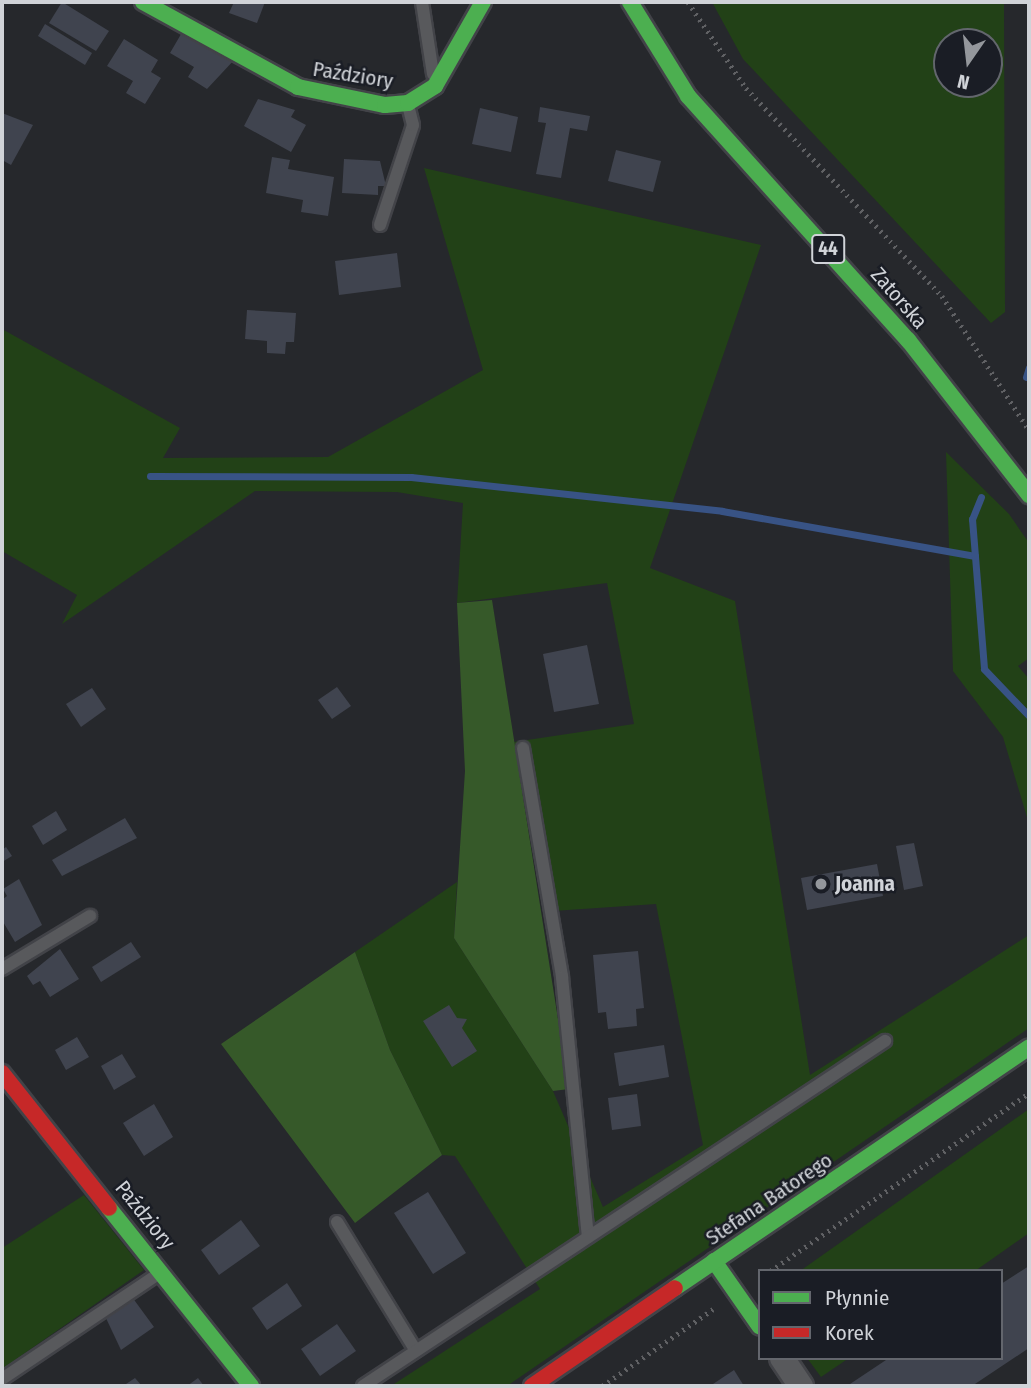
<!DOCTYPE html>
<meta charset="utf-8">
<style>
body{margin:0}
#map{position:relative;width:1031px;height:1388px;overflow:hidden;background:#26282c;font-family:"Fira Sans Condensed",sans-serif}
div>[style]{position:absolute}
.green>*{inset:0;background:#224117}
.forest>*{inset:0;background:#365929}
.stream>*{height:7px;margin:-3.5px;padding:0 3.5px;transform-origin:3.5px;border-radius:3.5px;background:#385385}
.building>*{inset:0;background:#40444f}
.path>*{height:4.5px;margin-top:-2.25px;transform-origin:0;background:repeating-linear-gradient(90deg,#606164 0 2px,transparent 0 7px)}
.roads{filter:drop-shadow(2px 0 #424348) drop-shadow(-2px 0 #424348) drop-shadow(0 2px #424348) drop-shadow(0 -2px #424348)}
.lane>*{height:12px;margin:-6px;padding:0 6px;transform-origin:6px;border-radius:6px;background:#58595c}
.street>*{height:24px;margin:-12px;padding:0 12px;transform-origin:12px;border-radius:12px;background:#58595c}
.fast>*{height:16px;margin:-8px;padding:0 8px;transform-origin:8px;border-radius:8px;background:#4caf50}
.jam>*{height:16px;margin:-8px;padding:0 8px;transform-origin:8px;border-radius:8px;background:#c62828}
.dots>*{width:19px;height:19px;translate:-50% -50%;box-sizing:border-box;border:4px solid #1a1d25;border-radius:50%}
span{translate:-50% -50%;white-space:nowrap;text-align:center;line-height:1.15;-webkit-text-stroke:5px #1a1d25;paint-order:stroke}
.shield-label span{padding:2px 5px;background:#1a1d25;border:2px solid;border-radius:5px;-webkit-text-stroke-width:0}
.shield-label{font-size:19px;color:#d0d3d8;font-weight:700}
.street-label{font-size:21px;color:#d0d3d8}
.poi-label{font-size:21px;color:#d0d3d8;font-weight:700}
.left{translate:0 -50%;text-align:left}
.frame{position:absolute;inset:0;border:4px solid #d0d3d8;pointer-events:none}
.legend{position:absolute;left:758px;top:1269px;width:245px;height:91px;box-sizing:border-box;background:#1a1d25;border:2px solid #63666d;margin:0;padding:9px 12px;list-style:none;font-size:21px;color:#d0d3d8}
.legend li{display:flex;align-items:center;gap:14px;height:35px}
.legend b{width:35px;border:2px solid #63666d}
.north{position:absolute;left:933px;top:28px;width:70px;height:70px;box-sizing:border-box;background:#1a1d25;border:2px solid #63666d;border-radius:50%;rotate:194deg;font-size:19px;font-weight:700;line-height:28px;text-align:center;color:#d0d3d8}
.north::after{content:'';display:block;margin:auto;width:24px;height:32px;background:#94979c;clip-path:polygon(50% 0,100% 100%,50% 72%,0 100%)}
</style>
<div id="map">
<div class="green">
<div style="clip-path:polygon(evenodd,712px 2px,1004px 2px,1005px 312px,991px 323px,743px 59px,712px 2px,947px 42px,989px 42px,989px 84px,947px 84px,947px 42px)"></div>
<div style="clip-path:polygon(424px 168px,761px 245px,650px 568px,735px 601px,810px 1075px,1029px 935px,1029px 1028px,507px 1386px,391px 1386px,540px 1289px,455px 1156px,442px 1155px,390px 1050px,355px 952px,457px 882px,454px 938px,553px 1091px,603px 1207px,703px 1145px,656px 904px,553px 911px,514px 742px,634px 724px,607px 583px,457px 603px,463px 503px,397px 492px,255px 491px,62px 624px,77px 595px,2px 551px,2px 329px,180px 428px,163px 458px,328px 457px,483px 370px)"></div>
<div style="clip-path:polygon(946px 452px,1009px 514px,1029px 543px,1029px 658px,1018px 666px,1029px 679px,1029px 824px,1003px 737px,953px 671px)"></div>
<div style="clip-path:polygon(1029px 1109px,1029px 1233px,975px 1271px,800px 1271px)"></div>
<div style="clip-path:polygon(84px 1195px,144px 1270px,2px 1369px,2px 1248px)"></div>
<div style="clip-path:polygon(807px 1358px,849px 1358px,821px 1377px)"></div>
</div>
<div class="forest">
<div style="clip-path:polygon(492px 600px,569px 1089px,553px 1091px,454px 938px,465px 771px,457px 603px)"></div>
<div style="clip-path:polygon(355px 952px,390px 1050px,442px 1155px,355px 1223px,221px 1044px)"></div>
</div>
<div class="stream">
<div style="left:1026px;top:377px;width:10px;rotate:-73deg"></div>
<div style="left:150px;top:476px;width:261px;rotate:0.2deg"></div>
<div style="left:411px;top:477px;width:313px;rotate:6.2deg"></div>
<div style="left:722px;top:511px;width:257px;rotate:10.1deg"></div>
<div style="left:981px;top:497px;width:24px;rotate:112deg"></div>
<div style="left:972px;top:519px;width:150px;rotate:85.4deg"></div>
<div style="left:984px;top:669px;width:65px;rotate:46.2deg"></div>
</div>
<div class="building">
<div style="clip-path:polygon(62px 2px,109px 31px,96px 51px,49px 23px)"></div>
<div style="clip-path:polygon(234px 2px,265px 2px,257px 23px,229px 13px)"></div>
<div style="clip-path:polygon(45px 24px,92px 53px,85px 65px,38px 36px)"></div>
<div style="clip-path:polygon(184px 29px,235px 59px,207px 89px,188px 77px,194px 67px,170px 53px)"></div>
<div style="clip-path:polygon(124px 39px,158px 60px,151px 72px,161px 78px,145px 104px,126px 93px,133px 81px,107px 66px)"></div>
<div style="clip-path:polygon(258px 99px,295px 110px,291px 117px,306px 125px,291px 152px,244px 126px)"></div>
<div style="clip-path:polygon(540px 107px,590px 116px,587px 131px,570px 128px,561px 178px,536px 174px,546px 123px,538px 122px)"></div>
<div style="clip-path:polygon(480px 108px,518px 117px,511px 152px,472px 144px)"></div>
<div style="clip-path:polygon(2px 113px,33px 125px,11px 165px,2px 160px)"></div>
<div style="clip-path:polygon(616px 150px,661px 161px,653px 192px,608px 181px)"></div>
<div style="clip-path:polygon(272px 157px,290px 160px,288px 169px,334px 177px,328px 216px,301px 212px,303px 200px,266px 193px)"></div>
<div style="clip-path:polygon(344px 159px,380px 161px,386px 186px,378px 186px,378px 195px,342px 193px)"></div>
<div style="clip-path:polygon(397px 253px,401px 287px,339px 295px,335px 261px)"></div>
<div style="clip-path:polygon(247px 310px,296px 313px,294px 342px,286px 342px,285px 354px,267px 353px,267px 341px,245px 339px)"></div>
<div style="clip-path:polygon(587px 645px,599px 704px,554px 712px,543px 654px)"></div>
<div style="clip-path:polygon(337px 687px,351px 706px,332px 719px,318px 700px)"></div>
<div style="clip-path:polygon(92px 688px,106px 709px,81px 727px,66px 704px)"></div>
<div style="clip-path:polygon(56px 811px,67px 830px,43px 845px,32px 826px)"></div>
<div style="clip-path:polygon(125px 818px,137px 838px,62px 876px,52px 860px)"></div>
<div style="clip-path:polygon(914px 843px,923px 886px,904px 890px,896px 846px)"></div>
<div style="clip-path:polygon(6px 847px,12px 856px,2px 862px,2px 850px)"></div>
<div style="clip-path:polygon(877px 864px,883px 896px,807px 910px,801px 878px)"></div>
<div style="clip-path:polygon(19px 879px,42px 925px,15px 942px,2px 920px,2px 900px,7px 896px,3px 889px)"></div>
<div style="clip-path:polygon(131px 942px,141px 957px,101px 982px,92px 967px)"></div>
<div style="clip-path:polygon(60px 949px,79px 979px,50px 997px,40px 981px,33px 985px,27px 976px)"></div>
<div style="clip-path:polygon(638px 951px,644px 1008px,636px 1009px,637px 1026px,608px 1029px,606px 1012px,598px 1013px,593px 955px)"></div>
<div style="clip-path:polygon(449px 1005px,457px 1018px,467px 1019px,462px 1028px,477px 1051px,452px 1067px,423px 1021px)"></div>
<div style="clip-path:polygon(77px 1037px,89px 1057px,66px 1070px,55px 1050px)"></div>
<div style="clip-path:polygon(664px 1045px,669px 1077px,619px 1086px,614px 1053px)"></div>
<div style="clip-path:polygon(122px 1054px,136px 1077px,114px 1090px,101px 1066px)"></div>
<div style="clip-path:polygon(637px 1094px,641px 1126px,612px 1130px,608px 1098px)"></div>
<div style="clip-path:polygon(154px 1104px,173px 1137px,144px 1156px,123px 1123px)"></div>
<div style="clip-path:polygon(428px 1192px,466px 1253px,433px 1274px,394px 1213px)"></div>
<div style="clip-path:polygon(241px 1220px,260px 1246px,219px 1275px,201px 1250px)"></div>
<div style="clip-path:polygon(1029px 1266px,1029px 1348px,972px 1386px,847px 1386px,889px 1358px,1001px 1358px,1001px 1284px)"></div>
<div style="clip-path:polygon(287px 1283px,302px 1306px,267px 1330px,252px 1308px)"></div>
<div style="clip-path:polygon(132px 1297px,154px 1327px,121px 1350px,105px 1316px)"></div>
<div style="clip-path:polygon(337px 1324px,356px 1351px,320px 1376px,301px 1349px)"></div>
<div style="clip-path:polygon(734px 1370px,744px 1386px,710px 1386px)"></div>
<div style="clip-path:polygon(135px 1378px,142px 1386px,123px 1386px)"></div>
<div style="clip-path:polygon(198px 1378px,204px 1386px,187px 1386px)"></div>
</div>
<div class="path">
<div style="left:688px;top:2px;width:104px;rotate:56deg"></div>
<div style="left:746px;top:88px;width:286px;rotate:46.7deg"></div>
<div style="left:942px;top:296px;width:160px;rotate:57deg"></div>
<div style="left:770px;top:1271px;width:314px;rotate:-34.5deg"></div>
<div style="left:602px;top:1386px;width:135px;rotate:-34.7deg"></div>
</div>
<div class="roads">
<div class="lane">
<div style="left:422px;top:2px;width:73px;rotate:81.3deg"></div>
<div style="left:380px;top:225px;width:105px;rotate:-71.7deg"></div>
<div style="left:413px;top:125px;width:21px;rotate:-104deg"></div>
<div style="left:523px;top:748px;width:232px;rotate:80.3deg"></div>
<div style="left:562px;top:977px;width:261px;rotate:84.3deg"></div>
<div style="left:2px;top:969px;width:103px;rotate:-31.1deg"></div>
<div style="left:337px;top:1222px;width:151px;rotate:58.5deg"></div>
<div style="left:2px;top:1379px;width:188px;rotate:-33.9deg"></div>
<div style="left:363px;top:1386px;width:626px;rotate:-33.46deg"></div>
</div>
<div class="street">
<div style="left:782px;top:1358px;width:34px;rotate:56deg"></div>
</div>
<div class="fast">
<div style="left:143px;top:2px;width:177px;rotate:28.7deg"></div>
<div style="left:298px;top:87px;width:89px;rotate:11.7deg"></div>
<div style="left:385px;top:105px;width:23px;rotate:-5deg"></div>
<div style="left:408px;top:103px;width:32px;rotate:-32deg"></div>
<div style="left:435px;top:86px;width:97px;rotate:-60.3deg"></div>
<div style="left:630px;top:2px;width:110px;rotate:58.3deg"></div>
<div style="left:688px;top:96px;width:329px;rotate:48deg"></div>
<div style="left:908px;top:340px;width:197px;rotate:52deg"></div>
<div style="left:109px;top:1208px;width:228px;rotate:51.4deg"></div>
<div style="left:714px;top:1261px;width:80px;rotate:55.1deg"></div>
<div style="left:675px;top:1288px;width:428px;rotate:-34.2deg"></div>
</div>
<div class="jam">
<div style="left:2px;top:1073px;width:172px;rotate:51.6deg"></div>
<div style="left:532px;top:1386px;width:173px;rotate:-34.4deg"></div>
</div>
</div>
<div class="dots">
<div style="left:821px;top:884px;background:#94979c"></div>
</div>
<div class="shield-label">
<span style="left:828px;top:249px">44</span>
</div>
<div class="street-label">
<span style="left:353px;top:75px;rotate:9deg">Paździory</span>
<span style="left:899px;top:298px;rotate:49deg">Zatorska</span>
<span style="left:769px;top:1199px;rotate:-34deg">Stefana Batorego</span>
<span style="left:145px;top:1215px;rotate:51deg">Paździory</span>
</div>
<div class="poi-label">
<span class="left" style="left:835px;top:884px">Joanna</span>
</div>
<div class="frame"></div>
<ul class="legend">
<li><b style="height:9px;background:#4caf50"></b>Płynnie</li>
<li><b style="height:9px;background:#c62828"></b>Korek</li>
</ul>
<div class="north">N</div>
</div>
